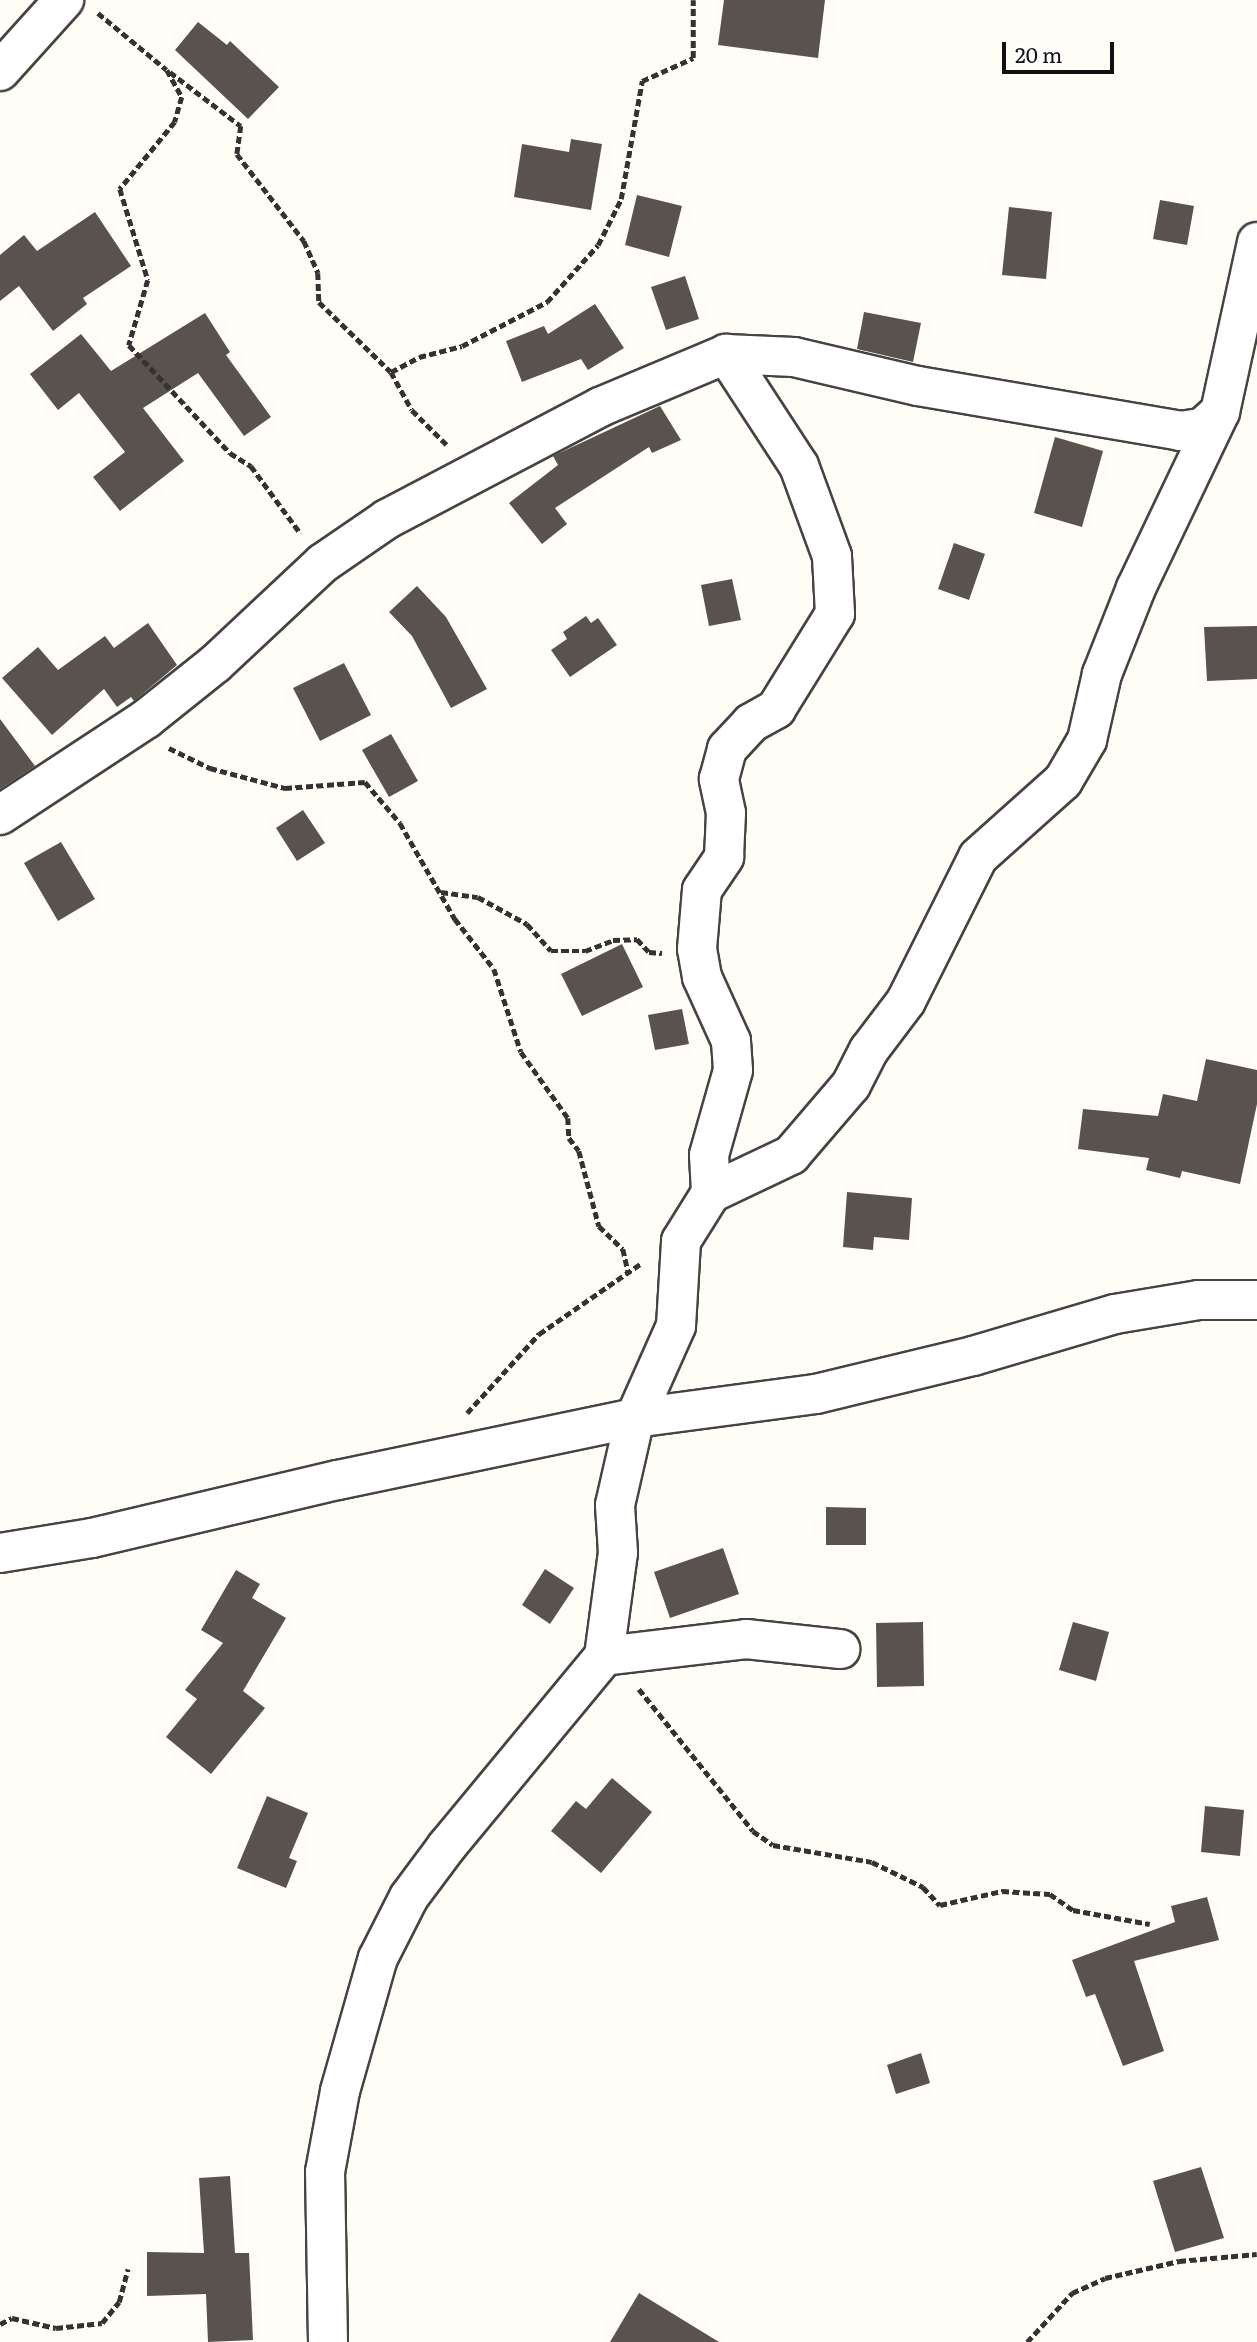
<!DOCTYPE html>
<style>
body{margin:0}
#map{position:relative;width:1257px;height:2342px;overflow:hidden;background:#fffdf5;font-family:Literata,serif}
div>[style]{position:absolute}
.building>*{inset:0;background:#5a524d}
.path>*{height:4.5px;margin-top:-2.25px;transform-origin:0;background:repeating-linear-gradient(90deg,#333 0 7px,transparent 0 10.5px)}
.roads{filter:drop-shadow(2px 0 #444) drop-shadow(-2px 0 #444) drop-shadow(0 2px #444) drop-shadow(0 -2px #444)}
.minor>*{height:38px;margin:-19px;padding:0 19px;transform-origin:19px;border-radius:19px;background:#fff}
span{translate:-50% -50%;white-space:nowrap;text-align:center;line-height:1.15;-webkit-text-stroke:7px #fff;paint-order:stroke}
.scale{position:absolute;left:1002px;top:42px;width:112px;height:32px;box-sizing:border-box;border:4px solid #111;border-top:0;padding-left:9px;font-size:21px;line-height:24px;white-space:nowrap;color:#111;-webkit-text-stroke:5px #fff;paint-order:stroke}
</style>
<div id="map">
<div class="building">
<div style="clip-path:polygon(724px 0,825px 0,818px 58px,718px 45px)"></div>
<div style="clip-path:polygon(198px 22px,227px 45px,230px 41px,279px 87px,248px 119px,175px 50px)"></div>
<div style="clip-path:polygon(571px 139px,602px 144px,591px 210px,514px 197px,522px 144px,569px 152px)"></div>
<div style="clip-path:polygon(637px 195px,682px 206px,669px 257px,625px 245px)"></div>
<div style="clip-path:polygon(1160px 200px,1194px 206px,1187px 245px,1153px 239px)"></div>
<div style="clip-path:polygon(1009px 207px,1052px 212px,1046px 279px,1002px 275px)"></div>
<div style="clip-path:polygon(95px 212px,131px 266px,83px 298px,87px 304px,53px 331px,19px 286px,0 301px,0 255px,24px 235px,37px 251px)"></div>
<div style="clip-path:polygon(685px 276px,699px 319px,666px 330px,651px 287px)"></div>
<div style="clip-path:polygon(595px 304px,624px 348px,588px 370px,581px 359px,522px 382px,506px 341px,544px 326px,548px 334px)"></div>
<div style="clip-path:polygon(864px 312px,921px 323px,913px 362px,857px 349px)"></div>
<div style="clip-path:polygon(205px 313px,230px 352px,226px 355px,271px 417px,244px 436px,198px 373px,143px 408px,184px 461px,120px 511px,93px 477px,125px 452px,79px 393px,58px 410px,30px 374px,81px 334px,111px 371px)"></div>
<div style="clip-path:polygon(660px 406px,681px 440px,652px 453px,649px 447px,555px 508px,567px 524px,542px 544px,509px 503px,558px 465px,553px 456px)"></div>
<div style="clip-path:polygon(1055px 437px,1103px 451px,1082px 527px,1034px 513px)"></div>
<div style="clip-path:polygon(954px 543px,985px 554px,969px 600px,938px 589px)"></div>
<div style="clip-path:polygon(732px 579px,741px 620px,709px 626px,701px 585px)"></div>
<div style="clip-path:polygon(417px 586px,446px 617px,487px 689px,451px 708px,412px 636px,389px 612px)"></div>
<div style="clip-path:polygon(586px 616px,591px 623px,598px 618px,617px 645px,570px 677px,551px 650px,567px 639px,563px 632px)"></div>
<div style="clip-path:polygon(148px 623px,177px 665px,134px 701px,131px 697px,117px 707px,104px 689px,52px 735px,2px 678px,38px 647px,58px 670px,105px 636px,114px 648px)"></div>
<div style="clip-path:polygon(1257px 626px,1257px 679px,1207px 681px,1204px 627px)"></div>
<div style="clip-path:polygon(344px 663px,371px 715px,320px 741px,293px 688px)"></div>
<div style="clip-path:polygon(0 719px,35px 766px,0 789px)"></div>
<div style="clip-path:polygon(391px 734px,418px 781px,389px 797px,362px 750px)"></div>
<div style="clip-path:polygon(303px 810px,325px 843px,297px 861px,276px 828px)"></div>
<div style="clip-path:polygon(61px 842px,95px 899px,58px 921px,24px 863px)"></div>
<div style="clip-path:polygon(622px 944px,643px 987px,582px 1016px,561px 974px)"></div>
<div style="clip-path:polygon(682px 1009px,689px 1044px,655px 1050px,648px 1015px)"></div>
<div style="clip-path:polygon(1206px 1059px,1257px 1070px,1257px 1104px,1240px 1184px,1182px 1171px,1180px 1178px,1146px 1170px,1149px 1158px,1078px 1149px,1083px 1109px,1158px 1116px,1163px 1094px,1197px 1101px)"></div>
<div style="clip-path:polygon(847px 1192px,912px 1198px,909px 1240px,874px 1237px,873px 1250px,843px 1247px)"></div>
<div style="clip-path:polygon(826px 1507px,866px 1508px,866px 1545px,826px 1545px)"></div>
<div style="clip-path:polygon(723px 1548px,739px 1594px,670px 1618px,654px 1572px)"></div>
<div style="clip-path:polygon(545px 1569px,574px 1588px,550px 1624px,522px 1605px)"></div>
<div style="clip-path:polygon(236px 1570px,260px 1584px,252px 1598px,286px 1618px,243px 1691px,265px 1708px,211px 1774px,166px 1737px,197px 1699px,185px 1690px,223px 1643px,201px 1630px)"></div>
<div style="clip-path:polygon(923px 1622px,924px 1686px,877px 1687px,876px 1623px)"></div>
<div style="clip-path:polygon(1073px 1622px,1109px 1632px,1096px 1681px,1059px 1670px)"></div>
<div style="clip-path:polygon(612px 1778px,652px 1812px,601px 1873px,551px 1831px,576px 1801px,586px 1809px)"></div>
<div style="clip-path:polygon(267px 1796px,308px 1813px,289px 1858px,297px 1861px,286px 1888px,237px 1868px)"></div>
<div style="clip-path:polygon(1205px 1806px,1244px 1810px,1240px 1856px,1201px 1852px)"></div>
<div style="clip-path:polygon(1207px 1897px,1219px 1940px,1134px 1961px,1164px 2051px,1123px 2066px,1095px 1994px,1086px 1997px,1072px 1960px,1175px 1922px,1171px 1906px)"></div>
<div style="clip-path:polygon(921px 2053px,930px 2083px,896px 2094px,887px 2065px)"></div>
<div style="clip-path:polygon(1201px 2167px,1224px 2238px,1175px 2252px,1153px 2181px)"></div>
<div style="clip-path:polygon(230px 2176px,235px 2253px,249px 2253px,253px 2340px,208px 2342px,206px 2294px,147px 2296px,147px 2252px,204px 2253px,199px 2178px)"></div>
<div style="clip-path:polygon(639px 2293px,719px 2342px,610px 2342px)"></div>
</div>
<div class="path">
<div style="left:98px;top:13px;width:89px;rotate:39.6deg"></div>
<div style="left:167px;top:70px;width:31px;rotate:61deg"></div>
<div style="left:182px;top:97px;width:26px;rotate:106deg"></div>
<div style="left:175px;top:122px;width:87px;rotate:129.4deg"></div>
<div style="left:120px;top:189px;width:95px;rotate:72.9deg"></div>
<div style="left:148px;top:280px;width:68px;rotate:106.3deg"></div>
<div style="left:129px;top:345px;width:148px;rotate:46.9deg"></div>
<div style="left:230px;top:453px;width:25px;rotate:32deg"></div>
<div style="left:251px;top:466px;width:84px;rotate:53.7deg"></div>
<div style="left:170px;top:72px;width:89px;rotate:37.3deg"></div>
<div style="left:241px;top:126px;width:28px;rotate:98deg"></div>
<div style="left:237px;top:154px;width:110px;rotate:52.4deg"></div>
<div style="left:304px;top:241px;width:35px;rotate:66deg"></div>
<div style="left:318px;top:273px;width:29px;rotate:88deg"></div>
<div style="left:319px;top:302px;width:100px;rotate:44.2deg"></div>
<div style="left:391px;top:372px;width:43px;rotate:61.1deg"></div>
<div style="left:412px;top:410px;width:49px;rotate:45deg"></div>
<div style="left:391px;top:372px;width:32px;rotate:-28deg"></div>
<div style="left:419px;top:357px;width:44px;rotate:-14.3deg"></div>
<div style="left:462px;top:346px;width:96px;rotate:-27.4deg"></div>
<div style="left:547px;top:302px;width:76px;rotate:-48.2deg"></div>
<div style="left:598px;top:245px;width:51px;rotate:-63.4deg"></div>
<div style="left:621px;top:199px;width:120px;rotate:-79.9deg"></div>
<div style="left:642px;top:81px;width:56px;rotate:-24.3deg"></div>
<div style="left:693px;top:58px;width:58px;rotate:-90deg"></div>
<div style="left:169px;top:748px;width:46px;rotate:26deg"></div>
<div style="left:210px;top:768px;width:78px;rotate:14.9deg"></div>
<div style="left:285px;top:788px;width:80px;rotate:-4.3deg"></div>
<div style="left:365px;top:782px;width:54px;rotate:49.5deg"></div>
<div style="left:400px;top:823px;width:111px;rotate:60.2deg"></div>
<div style="left:455px;top:919px;width:63px;rotate:52deg"></div>
<div style="left:494px;top:969px;width:87px;rotate:72deg"></div>
<div style="left:521px;top:1052px;width:81px;rotate:54.5deg"></div>
<div style="left:568px;top:1118px;width:20px;rotate:87deg"></div>
<div style="left:569px;top:1138px;width:16px;rotate:52deg"></div>
<div style="left:579px;top:1151px;width:78px;rotate:75.1deg"></div>
<div style="left:599px;top:1226px;width:33px;rotate:44deg"></div>
<div style="left:623px;top:1249px;width:23px;rotate:77deg"></div>
<div style="left:441px;top:892px;width:37px;rotate:8deg"></div>
<div style="left:478px;top:897px;width:56px;rotate:28.9deg"></div>
<div style="left:527px;top:924px;width:36px;rotate:48deg"></div>
<div style="left:551px;top:951px;width:34px"></div>
<div style="left:585px;top:951px;width:30px;rotate:-21deg"></div>
<div style="left:613px;top:940px;width:24px;rotate:-2deg"></div>
<div style="left:637px;top:939px;width:18px;rotate:47deg"></div>
<div style="left:649px;top:952px;width:13px;rotate:4deg"></div>
<div style="left:467px;top:1413px;width:107px;rotate:-47.7deg"></div>
<div style="left:539px;top:1334px;width:123px;rotate:-34.7deg"></div>
<div style="left:639px;top:1689px;width:182px;rotate:51.2deg"></div>
<div style="left:753px;top:1831px;width:24px;rotate:35deg"></div>
<div style="left:773px;top:1845px;width:100px;rotate:9.7deg"></div>
<div style="left:872px;top:1862px;width:57px;rotate:26.1deg"></div>
<div style="left:923px;top:1887px;width:25px;rotate:47deg"></div>
<div style="left:940px;top:1905px;width:64px;rotate:-12.7deg"></div>
<div style="left:1002px;top:1891px;width:48px;rotate:3.6deg"></div>
<div style="left:1050px;top:1894px;width:28px;rotate:35deg"></div>
<div style="left:1073px;top:1910px;width:78px;rotate:10.3deg"></div>
<div style="left:0;top:2324px;width:13px;rotate:-27deg"></div>
<div style="left:12px;top:2318px;width:45px;rotate:12.8deg"></div>
<div style="left:56px;top:2328px;width:46px;rotate:-6.2deg"></div>
<div style="left:102px;top:2323px;width:27px;rotate:-51deg"></div>
<div style="left:119px;top:2302px;width:34px;rotate:-75deg"></div>
<div style="left:1027px;top:2342px;width:67px;rotate:-47.4deg"></div>
<div style="left:1072px;top:2293px;width:36px;rotate:-24deg"></div>
<div style="left:1105px;top:2278px;width:76px;rotate:-12.9deg"></div>
<div style="left:1179px;top:2261px;width:78px;rotate:-5.1deg"></div>
</div>
<div class="roads">
<div class="minor">
<div style="left:0;top:71px;width:96px;rotate:-48deg"></div>
<div style="left:0;top:815px;width:175px;rotate:-33.3deg"></div>
<div style="left:146px;top:719px;width:88px;rotate:-38.6deg"></div>
<div style="left:215px;top:664px;width:148px;rotate:-43.1deg"></div>
<div style="left:323px;top:563px;width:78px;rotate:-34.5deg"></div>
<div style="left:387px;top:519px;width:241px;rotate:-27.7deg"></div>
<div style="left:600px;top:407px;width:137px;rotate:-22.8deg"></div>
<div style="left:726px;top:354px;width:68px;rotate:2.5deg"></div>
<div style="left:794px;top:357px;width:127px;rotate:13.2deg"></div>
<div style="left:918px;top:386px;width:266px;rotate:9.7deg"></div>
<div style="left:1180px;top:431px;width:22px;rotate:-8deg"></div>
<div style="left:1202px;top:428px;width:24px;rotate:-42deg"></div>
<div style="left:711px;top:1193px;width:38px;rotate:-93deg"></div>
<div style="left:709px;top:1155px;width:88px;rotate:-74.2deg"></div>
<div style="left:733px;top:1070px;width:29px;rotate:-94deg"></div>
<div style="left:731px;top:1041px;width:70px;rotate:-114.4deg"></div>
<div style="left:702px;top:977px;width:28px;rotate:-100deg"></div>
<div style="left:697px;top:949px;width:59px;rotate:-85.2deg"></div>
<div style="left:702px;top:890px;width:40px;rotate:-56deg"></div>
<div style="left:724px;top:857px;width:44px;rotate:-87.4deg"></div>
<div style="left:726px;top:813px;width:35px;rotate:-102deg"></div>
<div style="left:719px;top:779px;width:31px;rotate:-75deg"></div>
<div style="left:727px;top:749px;width:35px;rotate:-47deg"></div>
<div style="left:751px;top:723px;width:29px;rotate:-29deg"></div>
<div style="left:776px;top:709px;width:112px;rotate:-58.2deg"></div>
<div style="left:835px;top:614px;width:58px;rotate:-93deg"></div>
<div style="left:832px;top:556px;width:96px;rotate:-110.1deg"></div>
<div style="left:799px;top:466px;width:134px;rotate:-123.1deg"></div>
<div style="left:0;top:1553px;width:93px;rotate:-9.3deg"></div>
<div style="left:92px;top:1538px;width:253px;rotate:-13.3deg"></div>
<div style="left:338px;top:1480px;width:303px;rotate:-11.8deg"></div>
<div style="left:635px;top:1418px;width:183px;rotate:-7.6deg"></div>
<div style="left:816px;top:1394px;width:162px;rotate:-13.6deg"></div>
<div style="left:973px;top:1356px;width:148px;rotate:-16.5deg"></div>
<div style="left:1115px;top:1314px;width:85px;rotate:-9.5deg"></div>
<div style="left:1199px;top:1300px;width:58px"></div>
<div style="left:604px;top:1656px;width:143px;rotate:-6.8deg"></div>
<div style="left:746px;top:1639px;width:95px;rotate:6.1deg"></div>
<div style="left:328px;top:2342px;width:170px;rotate:-91deg"></div>
<div style="left:325px;top:2172px;width:82px;rotate:-79.5deg"></div>
<div style="left:340px;top:2091px;width:138px;rotate:-74.1deg"></div>
<div style="left:378px;top:1958px;width:68px;rotate:-63.1deg"></div>
<div style="left:409px;top:1897px;width:64px;rotate:-53.3deg"></div>
<div style="left:447px;top:1846px;width:246px;rotate:-50.4deg"></div>
<div style="left:604px;top:1656px;width:104px;rotate:-82.3deg"></div>
<div style="left:618px;top:1553px;width:48px;rotate:-93.6deg"></div>
<div style="left:615px;top:1505px;width:89px;rotate:-77.1deg"></div>
<div style="left:635px;top:1418px;width:101px;rotate:-66deg"></div>
<div style="left:676px;top:1326px;width:85px;rotate:-86.6deg"></div>
<div style="left:681px;top:1241px;width:57px;rotate:-58deg"></div>
<div style="left:711px;top:1193px;width:89px;rotate:-25.4deg"></div>
<div style="left:791px;top:1155px;width:92px;rotate:-49.4deg"></div>
<div style="left:851px;top:1085px;width:39px;rotate:-63deg"></div>
<div style="left:869px;top:1050px;width:61px;rotate:-52.9deg"></div>
<div style="left:906px;top:1001px;width:161px;rotate:-63.4deg"></div>
<div style="left:978px;top:857px;width:114px;rotate:-41.8deg"></div>
<div style="left:1063px;top:781px;width:48px;rotate:-59.7deg"></div>
<div style="left:1087px;top:740px;width:68px;rotate:-77.2deg"></div>
<div style="left:1102px;top:674px;width:92px;rotate:-68.4deg"></div>
<div style="left:1136px;top:588px;width:195px;rotate:-64.5deg"></div>
<div style="left:1220px;top:412px;width:174px;rotate:-77.7deg"></div>
</div>
</div>
<div class="scale">20 m</div>
</div>
